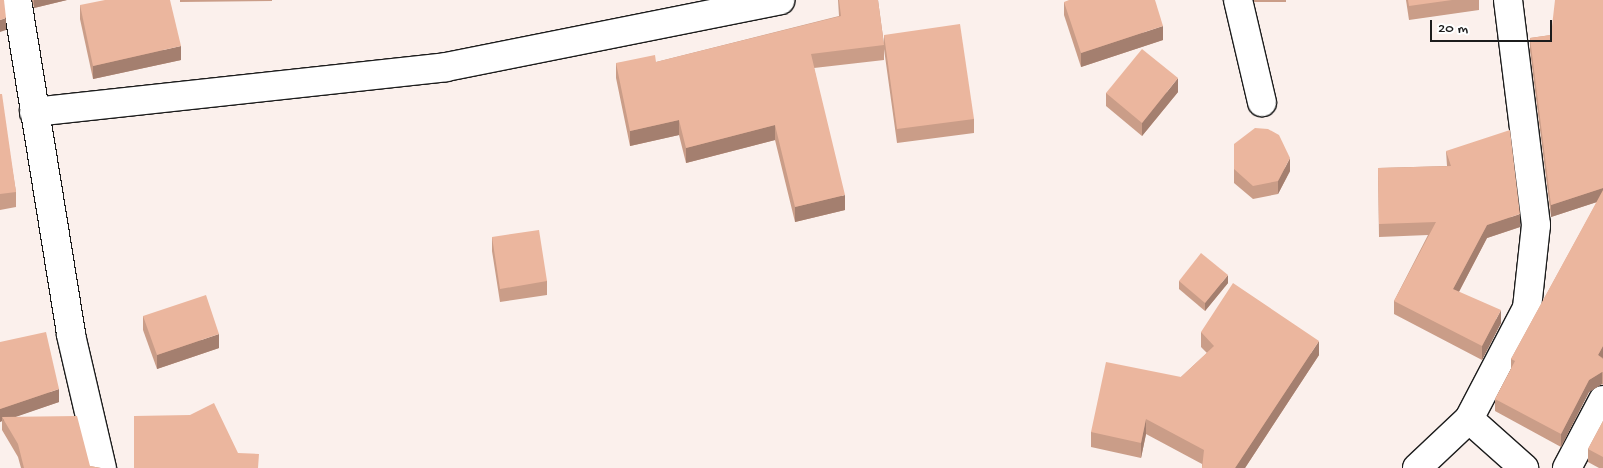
<!DOCTYPE html>
<style>
body{margin:0}
#map{position:relative;width:1603px;height:468px;overflow:hidden;background:#fbf0ec;font-family:"Gochi Hand",sans-serif}
div>[style]{position:absolute}
.roads{filter:drop-shadow(1px 0 #1c1c1c) drop-shadow(-1px 0 #1c1c1c) drop-shadow(0 1px #1c1c1c) drop-shadow(0 -1px #1c1c1c)}
.minor>*{height:28px;margin:-14px;padding:0 14px;transform-origin:14px;border-radius:14px;background:#fff}
.wall>*{inset:0;background:#ca9d88}
.shaded-wall>*{inset:0;background:#a47f6f}
.building>*{inset:0;background:#ebb69e}
span{translate:-50% -50%;white-space:nowrap;text-align:center;line-height:1.15;-webkit-text-stroke:4px #fff;paint-order:stroke}
.scale{position:absolute;left:1430px;top:20px;width:122px;height:22px;box-sizing:border-box;border:2px solid #1c1c1c;border-top:0;padding-left:6px;font-size:15px;line-height:18px;white-space:nowrap;color:#1c1c1c;-webkit-text-stroke:4px #fff;paint-order:stroke}
</style>
<div id="map">
<div class="roads">
<div class="minor">
<div style="left:17px;top:0;width:339px;rotate:80.8deg"></div>
<div style="left:71px;top:335px;width:137px;rotate:76.9deg"></div>
<div style="left:1238px;top:0;width:105px;rotate:76.8deg"></div>
<div style="left:1508px;top:0;width:227px;rotate:82.9deg"></div>
<div style="left:1536px;top:225px;width:83px;rotate:96.2deg"></div>
<div style="left:1527px;top:308px;width:125px;rotate:117.6deg"></div>
<div style="left:1469px;top:419px;width:74px;rotate:41.7deg"></div>
<div style="left:34px;top:112px;width:414px;rotate:-6.2deg"></div>
<div style="left:446px;top:67px;width:341px;rotate:-11.3deg"></div>
<div style="left:1417px;top:468px;width:71px;rotate:-43.3deg"></div>
<div style="left:1567px;top:468px;width:77px;rotate:-62.1deg"></div>
</div>
</div>
<div class="wall">
<div style="clip-path:polygon(32px 0,67px 0,34px 8px)"></div>
<div style="clip-path:polygon(180px 0,272px 0,272px 1px,180px 2px)"></div>
<div style="clip-path:polygon(838px 0,878px 0,884px 44px,884px 35px,974px 119px,974px 133px,897px 143px,884px 49px,884px 60px,814px 68px,845px 210px,795px 222px,775px 140px,686px 163px,679px 135px,630px 146px,616px 78px,616px 63px,656px 62px,839px 16px)"></div>
<div style="clip-path:polygon(1254px 0,1286px 0,1286px 2px,1254px 2px)"></div>
<div style="clip-path:polygon(1406px 0,1479px 0,1479px 10px,1409px 20px)"></div>
<div style="clip-path:polygon(1603px 0,1603px 385px,1602px 384px,1589px 392px,1561px 447px,1495px 411px,1495px 399px,1511px 369px,1511px 359px,1597px 202px,1551px 217px,1530px 51px,1530px 38px,1551px 35px)"></div>
<div style="clip-path:polygon(1064px 2px,1163px 40px,1081px 67px,1064px 15px)"></div>
<div style="clip-path:polygon(80px 5px,181px 60px,93px 79px,80px 19px)"></div>
<div style="clip-path:polygon(1178px 92px,1142px 136px,1106px 106px,1106px 93px)"></div>
<div style="clip-path:polygon(0 94px,16px 192px,16px 207px,0 210px)"></div>
<div style="clip-path:polygon(1234px 144px,1290px 171px,1278px 194px,1253px 199px,1234px 183px)"></div>
<div style="clip-path:polygon(1446px 151px,1520px 227px,1487px 238px,1459px 292px,1501px 323px,1482px 360px,1394px 314px,1394px 301px,1428px 235px,1379px 237px,1378px 168px,1447px 166px)"></div>
<div style="clip-path:polygon(492px 237px,547px 281px,547px 295px,500px 302px,492px 251px)"></div>
<div style="clip-path:polygon(1179px 281px,1228px 283px,1205px 311px,1179px 289px)"></div>
<div style="clip-path:polygon(143px 316px,219px 348px,157px 369px,143px 330px)"></div>
<div style="clip-path:polygon(1201px 332px,1319px 355px,1245px 468px,1202px 468px,1202px 464px,1146px 434px,1141px 458px,1091px 447px,1091px 432px,1181px 377px,1207px 353px,1201px 347px)"></div>
<div style="clip-path:polygon(0 342px,59px 402px,14px 417px,90px 466px,101px 468px,21px 468px,18px 457px,2px 430px,2px 421px,0 422px)"></div>
<div style="clip-path:polygon(1603px 421px,1603px 468px,1599px 468px,1588px 462px,1588px 449px)"></div>
</div>
<div class="shaded-wall">
<div style="clip-path:polygon(34px 0,67px 0,34px 8px)"></div>
<div style="clip-path:polygon(6px 18px,6px 30px,0 32px,0 20px)"></div>
<div style="clip-path:polygon(1163px 26px,1163px 40px,1081px 67px,1081px 53px)"></div>
<div style="clip-path:polygon(181px 46px,181px 60px,93px 79px,93px 66px)"></div>
<div style="clip-path:polygon(1178px 78px,1178px 92px,1142px 136px,1142px 123px)"></div>
<div style="clip-path:polygon(679px 120px,679px 135px,630px 146px,630px 131px)"></div>
<div style="clip-path:polygon(775px 125px,775px 140px,686px 163px,686px 148px)"></div>
<div style="clip-path:polygon(1290px 158px,1290px 171px,1278px 194px,1278px 181px)"></div>
<div style="clip-path:polygon(1603px 188px,1603px 200px,1551px 217px,1551px 205px)"></div>
<div style="clip-path:polygon(845px 195px,845px 210px,795px 222px,795px 207px)"></div>
<div style="clip-path:polygon(1520px 214px,1520px 227px,1487px 238px,1453px 303px,1453px 289px,1487px 225px)"></div>
<div style="clip-path:polygon(1228px 275px,1228px 283px,1205px 311px,1205px 303px)"></div>
<div style="clip-path:polygon(1501px 310px,1501px 323px,1482px 360px,1482px 346px)"></div>
<div style="clip-path:polygon(219px 334px,219px 348px,157px 369px,157px 355px)"></div>
<div style="clip-path:polygon(1319px 341px,1319px 355px,1245px 468px,1235px 468px)"></div>
<div style="clip-path:polygon(1603px 346px,1603px 358px,1598px 355px)"></div>
<div style="clip-path:polygon(1602px 372px,1602px 384px,1589px 392px,1561px 447px,1561px 434px,1589px 380px)"></div>
<div style="clip-path:polygon(59px 389px,59px 402px,4px 421px,2px 417px,2px 421px,0 422px,0 409px)"></div>
<div style="clip-path:polygon(1146px 419px,1146px 434px,1141px 458px,1141px 443px)"></div>
</div>
<div class="building">
<div style="clip-path:polygon(0 0,4px 0,6px 18px,0 20px)"></div>
<div style="clip-path:polygon(105px 0,170px 0,181px 46px,93px 66px,80px 5px)"></div>
<div style="clip-path:polygon(839px 0,878px 0,884px 45px,811px 54px,845px 195px,795px 207px,775px 125px,686px 148px,679px 120px,630px 131px,616px 63px,655px 55px,656px 62px,841px 16px)"></div>
<div style="clip-path:polygon(1069px 0,1155px 0,1163px 26px,1081px 53px,1064px 2px)"></div>
<div style="clip-path:polygon(1408px 0,1452px 0,1409px 6px)"></div>
<div style="clip-path:polygon(1555px 0,1603px 0,1603px 188px,1551px 205px,1530px 38px,1551px 35px)"></div>
<div style="clip-path:polygon(960px 24px,974px 119px,897px 129px,884px 35px)"></div>
<div style="clip-path:polygon(1142px 49px,1178px 78px,1142px 123px,1106px 93px)"></div>
<div style="clip-path:polygon(0 94px,2px 94px,16px 192px,0 194px)"></div>
<div style="clip-path:polygon(1255px 128px,1268px 129px,1279px 135px,1290px 158px,1278px 181px,1253px 186px,1234px 169px,1234px 144px)"></div>
<div style="clip-path:polygon(1510px 130px,1520px 214px,1487px 225px,1453px 289px,1501px 310px,1482px 346px,1394px 301px,1436px 222px,1379px 224px,1378px 168px,1451px 166px,1446px 151px)"></div>
<div style="clip-path:polygon(1603px 190px,1603px 346px,1598px 355px,1603px 359px,1603px 372px,1602px 372px,1589px 380px,1561px 434px,1495px 399px,1515px 361px,1511px 359px)"></div>
<div style="clip-path:polygon(539px 230px,547px 281px,500px 289px,492px 237px)"></div>
<div style="clip-path:polygon(1201px 253px,1228px 275px,1205px 303px,1179px 281px)"></div>
<div style="clip-path:polygon(1233px 283px,1319px 341px,1235px 468px,1202px 468px,1204px 450px,1146px 419px,1141px 443px,1091px 432px,1106px 362px,1181px 377px,1214px 346px,1201px 332px)"></div>
<div style="clip-path:polygon(206px 295px,219px 334px,157px 355px,143px 316px)"></div>
<div style="clip-path:polygon(46px 332px,59px 389px,0 409px,0 342px)"></div>
<div style="clip-path:polygon(214px 403px,238px 453px,259px 454px,258px 468px,134px 468px,134px 416px,190px 415px)"></div>
<div style="clip-path:polygon(77px 416px,90px 466px,101px 468px,24px 468px,18px 444px,2px 417px)"></div>
<div style="clip-path:polygon(1603px 421px,1603px 457px,1588px 449px)"></div>
</div>
<div class="scale">20 m</div>
</div>
